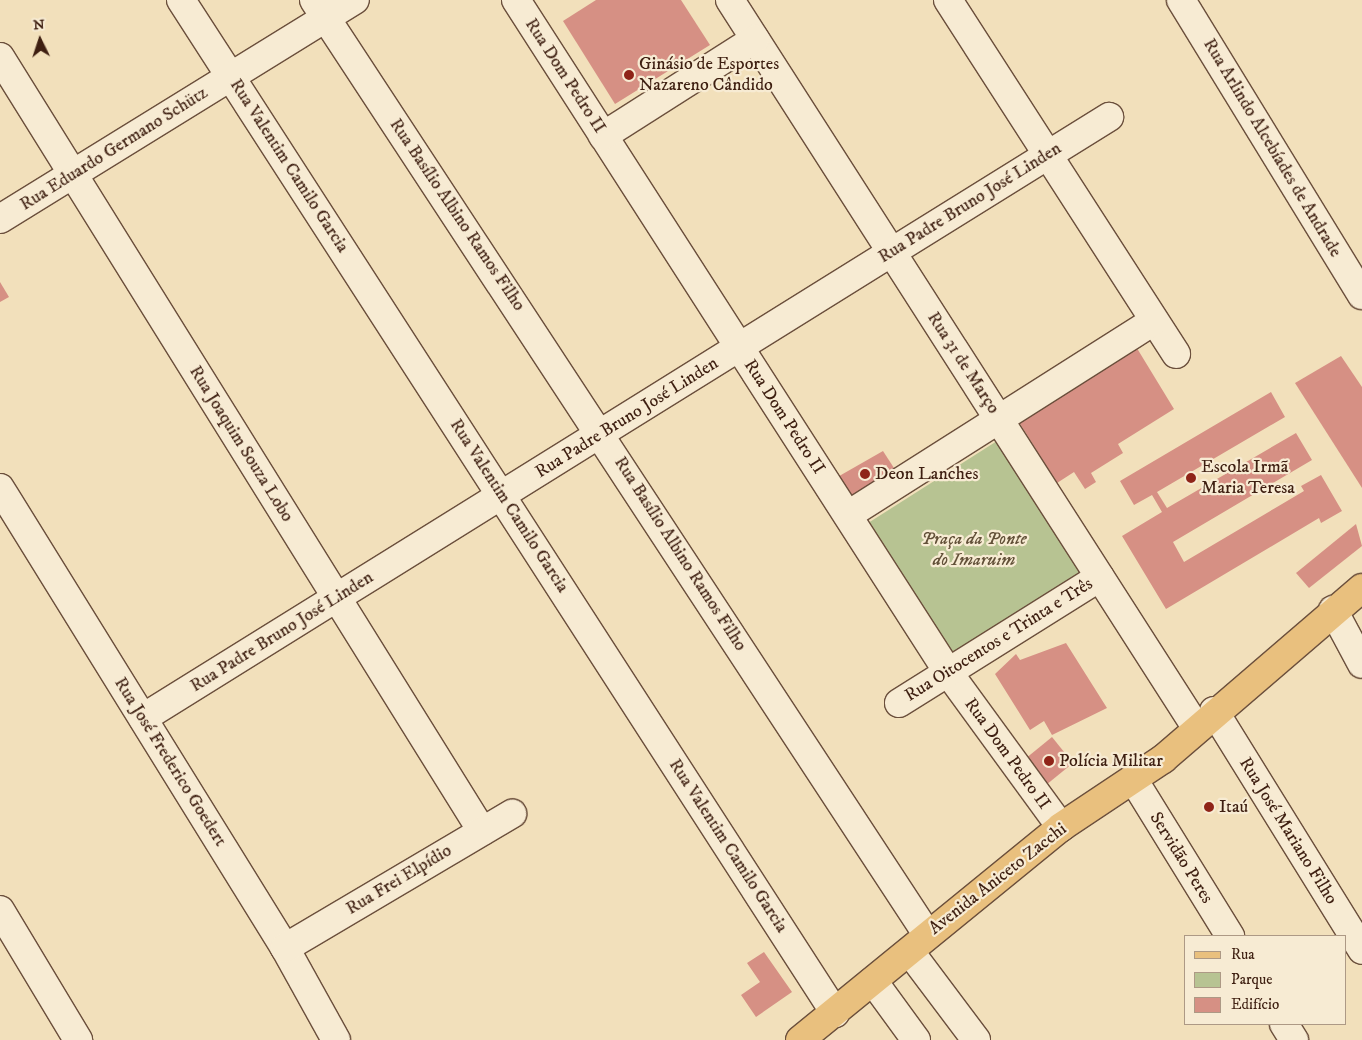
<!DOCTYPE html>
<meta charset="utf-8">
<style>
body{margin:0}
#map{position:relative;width:1362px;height:1040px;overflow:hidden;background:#f2e0bb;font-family:"IM FELL DW Pica",serif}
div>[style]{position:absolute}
.green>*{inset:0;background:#b7c392}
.building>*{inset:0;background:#d69084}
.roads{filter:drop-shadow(1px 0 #6b4f3c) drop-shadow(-1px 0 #6b4f3c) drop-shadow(0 1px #6b4f3c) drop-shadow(0 -1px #6b4f3c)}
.minor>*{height:28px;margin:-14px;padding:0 14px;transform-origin:14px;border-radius:14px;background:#f7ebd3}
.major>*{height:28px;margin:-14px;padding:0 14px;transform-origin:14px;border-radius:14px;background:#e9c07e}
.dots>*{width:14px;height:14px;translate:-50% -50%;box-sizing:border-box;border:2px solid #f7ebd3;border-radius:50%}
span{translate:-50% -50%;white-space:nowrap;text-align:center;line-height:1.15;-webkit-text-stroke:4.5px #f7ebd3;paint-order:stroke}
.poi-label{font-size:18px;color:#3e1f11}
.left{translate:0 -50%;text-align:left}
.street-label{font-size:18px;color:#3e1f11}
.park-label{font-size:18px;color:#625038;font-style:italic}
.legend{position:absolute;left:1184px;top:935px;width:162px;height:90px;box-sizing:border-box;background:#f7ebd3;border:1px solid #ad9985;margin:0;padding:6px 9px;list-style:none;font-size:15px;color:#3e1f11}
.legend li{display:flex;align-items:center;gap:10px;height:25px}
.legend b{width:25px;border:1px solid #ad9985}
.north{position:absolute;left:15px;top:15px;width:50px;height:50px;-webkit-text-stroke:4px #f7ebd3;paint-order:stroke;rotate:356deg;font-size:14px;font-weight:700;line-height:20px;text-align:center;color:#3e1f11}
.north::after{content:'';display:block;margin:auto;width:18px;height:22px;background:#3e1f11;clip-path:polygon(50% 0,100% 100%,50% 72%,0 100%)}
</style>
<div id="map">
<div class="green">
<div style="clip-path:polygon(997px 441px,1083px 577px,951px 660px,865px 525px)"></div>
</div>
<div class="building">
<div style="clip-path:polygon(596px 0,681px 0,710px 45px,615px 104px,563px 21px)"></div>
<div style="clip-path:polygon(0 282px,9px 297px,0 302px)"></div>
<div style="clip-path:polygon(1135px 345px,1174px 409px,1118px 444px,1123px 453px,1091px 473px,1096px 482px,1085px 489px,1074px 472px,1057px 483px,1017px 419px)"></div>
<div style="clip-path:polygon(1341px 356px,1362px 387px,1362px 488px,1295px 383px)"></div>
<div style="clip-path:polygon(1271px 392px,1285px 417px,1157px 492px,1167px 508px,1296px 433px,1312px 460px,1173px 542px,1184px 562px,1304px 491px,1301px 486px,1321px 475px,1342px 511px,1321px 523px,1319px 518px,1166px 609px,1122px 536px,1162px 512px,1152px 495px,1134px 505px,1120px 481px)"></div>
<div style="clip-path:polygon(883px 451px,894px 468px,849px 499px,834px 479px)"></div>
<div style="clip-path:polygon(1356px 524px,1362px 546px,1309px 588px,1296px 573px)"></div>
<div style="clip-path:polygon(1066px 643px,1107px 708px,1052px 735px,1044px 721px,1030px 730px,995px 674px,1016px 654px,1020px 660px)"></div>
<div style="clip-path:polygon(1052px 737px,1073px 763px,1046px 785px,1025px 759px)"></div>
<div style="clip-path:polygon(764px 952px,792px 992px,756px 1017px,741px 995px,760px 982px,747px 963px)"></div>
</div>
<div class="roads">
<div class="minor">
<div style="left:181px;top:0;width:1206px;rotate:57.15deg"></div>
<div style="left:314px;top:0;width:1117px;rotate:56.72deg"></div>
<div style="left:516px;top:0;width:799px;rotate:57.26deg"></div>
<div style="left:948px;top:672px;width:192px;rotate:53.9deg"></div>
<div style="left:730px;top:0;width:864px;rotate:57.34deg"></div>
<div style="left:948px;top:0;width:421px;rotate:57.2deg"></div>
<div style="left:1181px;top:0;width:346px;rotate:58.5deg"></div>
<div style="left:0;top:57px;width:912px;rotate:58.09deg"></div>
<div style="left:603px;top:136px;width:180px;rotate:-32.5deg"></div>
<div style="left:0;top:219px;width:417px;rotate:-31.7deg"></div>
<div style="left:0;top:488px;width:541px;rotate:58.22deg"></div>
<div style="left:285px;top:948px;width:105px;rotate:61deg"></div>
<div style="left:848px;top:515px;width:362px;rotate:-32.4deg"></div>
<div style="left:1333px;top:610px;width:61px;rotate:61.8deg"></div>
<div style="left:899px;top:703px;width:237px;rotate:-32.1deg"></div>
<div style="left:1214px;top:711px;width:281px;rotate:58.2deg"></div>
<div style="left:143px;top:718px;width:1138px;rotate:-31.89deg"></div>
<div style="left:1133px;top:779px;width:185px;rotate:58.3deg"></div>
<div style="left:0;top:910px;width:152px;rotate:59deg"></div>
<div style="left:285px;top:948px;width:264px;rotate:-30.6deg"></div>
<div style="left:910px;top:952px;width:110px;rotate:53.1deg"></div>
<div style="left:873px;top:981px;width:73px;rotate:53.9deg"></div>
<div style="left:1284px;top:1024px;width:19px;rotate:58deg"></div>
</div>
<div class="major">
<div style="left:800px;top:1040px;width:337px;rotate:-39.2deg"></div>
<div style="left:1061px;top:827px;width:123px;rotate:-33.7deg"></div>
<div style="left:1163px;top:759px;width:262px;rotate:-40.7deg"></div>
</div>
</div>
<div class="dots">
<div style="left:629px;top:75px;background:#8f2418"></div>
<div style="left:865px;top:474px;background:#8f2418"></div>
<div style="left:1191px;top:478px;background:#8f2418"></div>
<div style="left:1049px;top:761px;background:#8f2418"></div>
<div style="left:1209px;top:807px;background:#8f2418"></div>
</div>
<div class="poi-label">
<span class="left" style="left:639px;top:75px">Ginásio de Esportes<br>Nazareno Cândido</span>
<span class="left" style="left:1201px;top:478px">Escola Irmã<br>Maria Teresa</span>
<span class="left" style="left:875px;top:474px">Deon Lanches</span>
<span class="left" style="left:1059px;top:761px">Polícia Militar</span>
<span class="left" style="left:1219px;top:807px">Itaú</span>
</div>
<div class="street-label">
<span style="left:565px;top:76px;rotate:57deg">Rua Dom Pedro II</span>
<span style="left:1272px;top:148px;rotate:59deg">Rua Arlindo Alcebíades de Andrade</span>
<span style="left:114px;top:149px;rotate:-32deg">Rua Eduardo Germano Schütz</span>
<span style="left:289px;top:166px;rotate:57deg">Rua Valentim Camilo Garcia</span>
<span style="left:970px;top:203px;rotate:-32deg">Rua Padre Bruno José Linden</span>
<span style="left:457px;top:215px;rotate:56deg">Rua Basílio Albino Ramos Filho</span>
<span style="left:963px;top:363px;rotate:57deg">Rua 31 de Março</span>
<span style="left:784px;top:417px;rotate:57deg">Rua Dom Pedro II</span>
<span style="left:627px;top:418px;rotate:-32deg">Rua Padre Bruno José Linden</span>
<span style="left:241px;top:444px;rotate:58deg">Rua Joaquim Souza Lobo</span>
<span style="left:509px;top:506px;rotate:57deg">Rua Valentim Camilo Garcia</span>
<span style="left:680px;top:554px;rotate:57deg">Rua Basílio Albino Ramos Filho</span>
<span style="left:282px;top:632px;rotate:-32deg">Rua Padre Bruno José Linden</span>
<span style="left:999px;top:640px;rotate:-32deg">Rua Oitocentos e Trinta e Três</span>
<span style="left:1007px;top:754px;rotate:54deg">Rua Dom Pedro II</span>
<span style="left:170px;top:762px;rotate:58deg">Rua José Frederico Goedert</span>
<span style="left:1288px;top:831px;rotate:58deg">Rua José Mariano Filho</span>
<span style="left:728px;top:846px;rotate:57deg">Rua Valentim Camilo Garcia</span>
<span style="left:1181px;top:858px;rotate:58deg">Servidão Peres</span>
<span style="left:998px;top:879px;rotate:-38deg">Avenida Aniceto Zacchi</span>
<span style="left:399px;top:880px;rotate:-31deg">Rua Frei Elpídio</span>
</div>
<div class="park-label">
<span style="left:974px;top:550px">Praça da Ponte<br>do Imaruim</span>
</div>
<ul class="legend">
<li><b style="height:6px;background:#e9c07e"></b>Rua</li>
<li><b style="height:14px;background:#b7c392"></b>Parque</li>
<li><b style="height:14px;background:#d69084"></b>Edifício</li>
</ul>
<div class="north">N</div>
</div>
